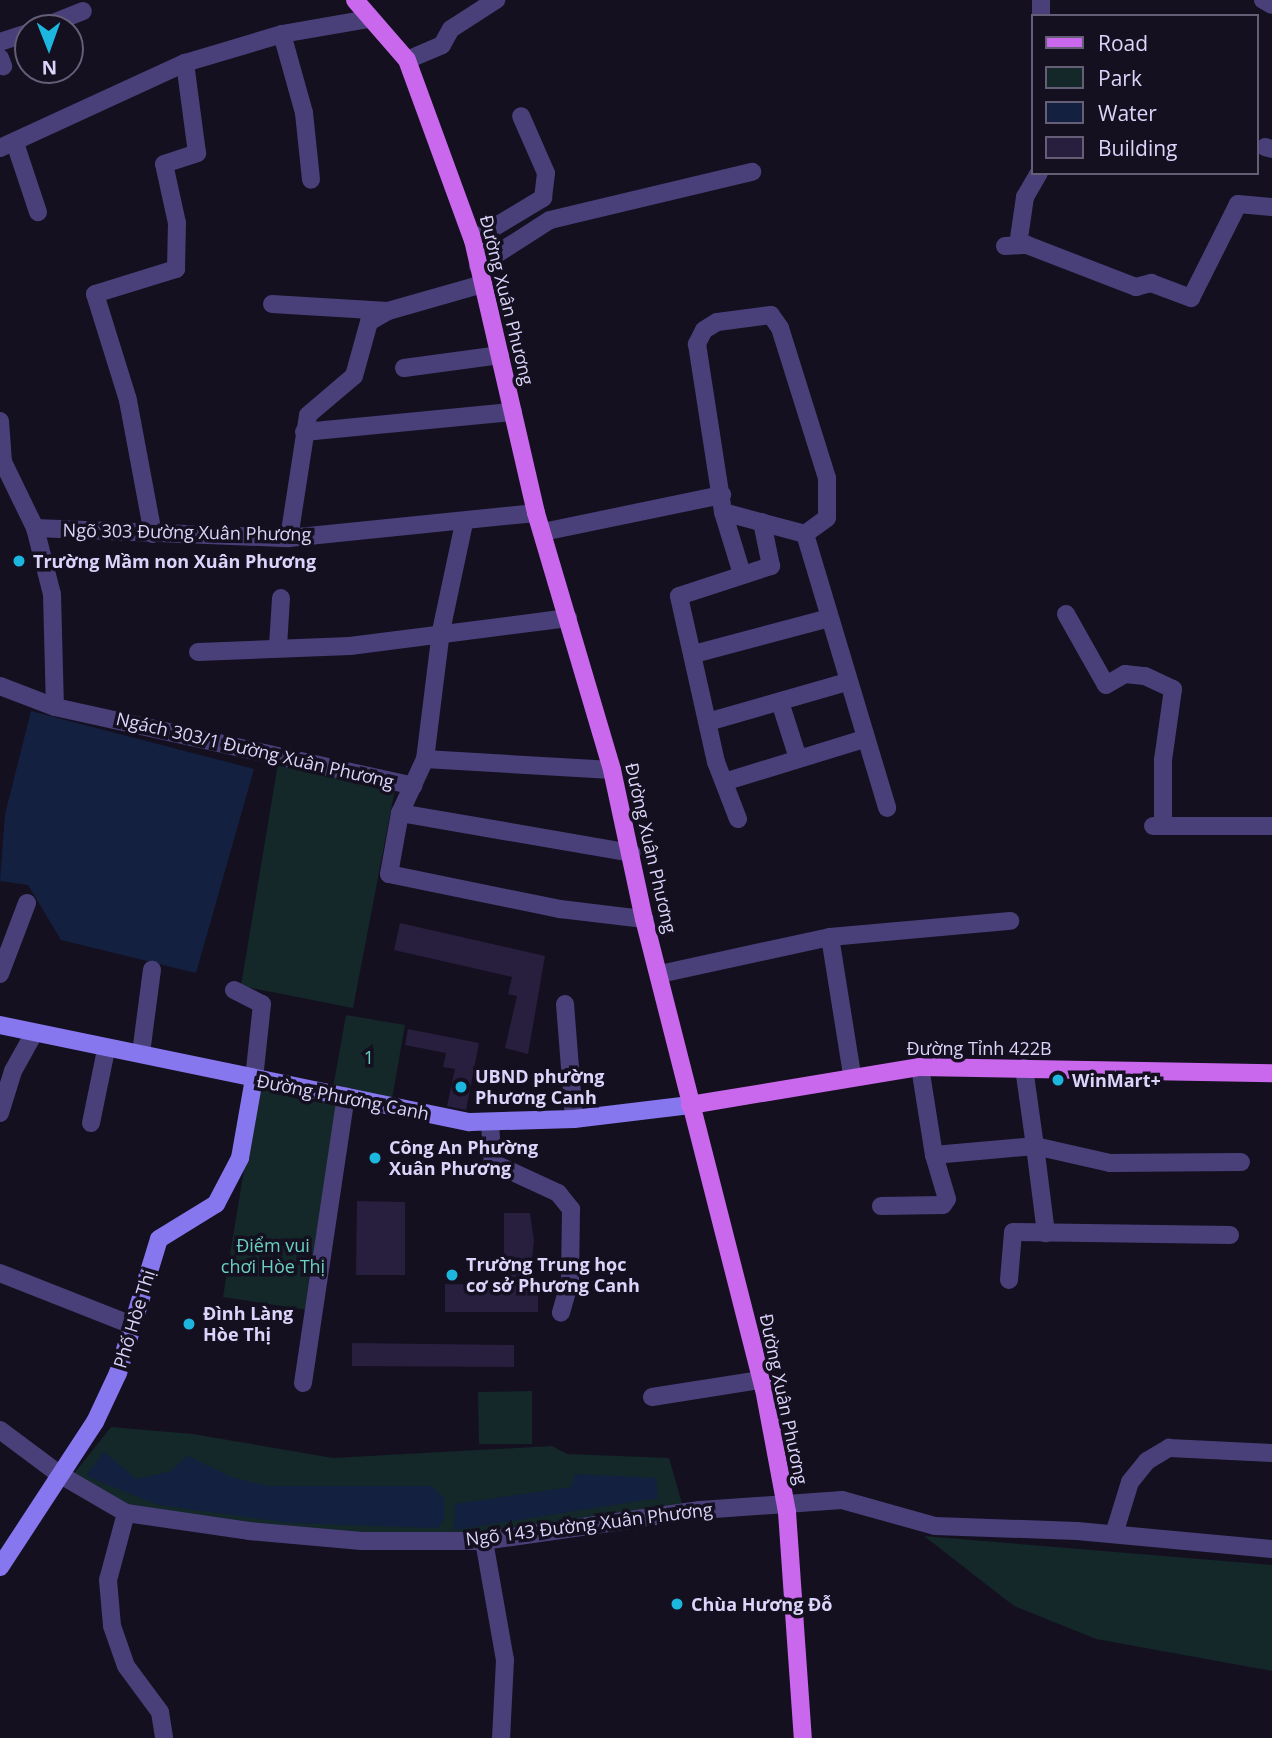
<!DOCTYPE html>
<meta charset="utf-8">
<style>
body{margin:0}
#map{position:relative;width:1272px;height:1738px;overflow:hidden;background:#141020;font-family:"Open Sans",sans-serif}
div>[style]{position:absolute}
.green>*{inset:0;background:#142729}
.water>*{inset:0;background:#132040}
.building>*{inset:0;background:#281e3e}
.street>*{height:18px;margin:-9px;padding:0 9px;transform-origin:9px;border-radius:9px;background:#494079}
.secondary>*{height:18px;margin:-9px;padding:0 9px;transform-origin:9px;border-radius:9px;background:#8677ee}
.primary>*{height:18px;margin:-9px;padding:0 9px;transform-origin:9px;border-radius:9px;background:#c968ec}
.dots>*{width:19px;height:19px;translate:-50% -50%;box-sizing:border-box;border:4px solid #141020;border-radius:50%}
span{translate:-50% -50%;white-space:nowrap;text-align:center;line-height:1.15;-webkit-text-stroke:7px #141020;paint-order:stroke}
.street-label{font-size:18px;color:#dcd4fa}
.poi-label{font-size:18px;color:#dcd4fa;font-weight:700}
.left{translate:0 -50%;text-align:left}
.park-label{font-size:18px;color:#69d0c2}
.legend{position:absolute;left:1031px;top:14px;width:228px;height:161px;box-sizing:border-box;background:#141020;border:2px solid #645e77;margin:0;padding:9px 12px;list-style:none;font-size:21px;color:#dcd4fa}
.legend li{display:flex;align-items:center;gap:14px;height:35px}
.legend b{width:35px;border:2px solid #645e77}
.north{position:absolute;left:14px;top:14px;width:70px;height:70px;box-sizing:border-box;background:#141020;border:2px solid #645e77;border-radius:50%;rotate:179deg;font-size:19px;font-weight:700;line-height:28px;text-align:center;color:#dcd4fa}
.north::after{content:'';display:block;margin:auto;width:24px;height:32px;background:#1cb6de;clip-path:polygon(50% 0,100% 100%,50% 72%,0 100%)}
</style>
<div id="map">
<div class="green">
<div style="clip-path:polygon(278px 763px,395px 789px,353px 1008px,241px 986px)"></div>
<div style="clip-path:polygon(346px 1015px,405px 1025px,392px 1099px,333px 1088px)"></div>
<div style="clip-path:polygon(258px 1085px,342px 1099px,308px 1310px,223px 1297px)"></div>
<div style="clip-path:polygon(532px 1391px,532px 1444px,479px 1444px,478px 1392px)"></div>
<div style="clip-path:polygon(111px 1427px,193px 1434px,333px 1458px,552px 1446px,567px 1454px,669px 1458px,683px 1507px,485px 1537px,362px 1540px,144px 1516px,72px 1476px)"></div>
<div style="clip-path:polygon(924px 1536px,1272px 1565px,1272px 1671px,1096px 1639px,1014px 1606px)"></div>
</div>
<div class="water">
<div style="clip-path:polygon(31px 711px,254px 769px,196px 973px,61px 940px,28px 885px,0 881px,5px 814px)"></div>
<div style="clip-path:polygon(104px 1452px,136px 1479px,169px 1472px,188px 1456px,231px 1477px,267px 1486px,431px 1486px,444px 1498px,444px 1519px,438px 1528px,290px 1523px,158px 1505px,86px 1476px)"></div>
<div style="clip-path:polygon(575px 1474px,656px 1478px,658px 1498px,454px 1530px,455px 1504px,571px 1487px)"></div>
</div>
<div class="building">
<div style="clip-path:polygon(400px 923px,545px 956px,528px 1054px,505px 1048px,517px 996px,508px 994px,512px 977px,394px 950px)"></div>
<div style="clip-path:polygon(408px 1029px,479px 1043px,466px 1110px,447px 1106px,455px 1069px,443px 1067px,446px 1053px,405px 1045px)"></div>
<div style="clip-path:polygon(357px 1201px,405px 1202px,405px 1275px,356px 1275px)"></div>
<div style="clip-path:polygon(504px 1213px,530px 1213px,534px 1241px,529px 1286px,538px 1286px,538px 1312px,445px 1312px,445px 1284px,504px 1285px)"></div>
<div style="clip-path:polygon(352px 1343px,514px 1345px,514px 1367px,352px 1366px)"></div>
</div>
<div class="street">
<div style="left:1041px;top:0;width:16px;rotate:90deg"></div>
<div style="left:1263px;top:0;width:10px;rotate:29deg"></div>
<div style="left:40px;top:28px;width:46px;rotate:-21.6deg"></div>
<div style="left:282px;top:34px;width:82px;rotate:74.4deg"></div>
<div style="left:304px;top:113px;width:67px;rotate:84deg"></div>
<div style="left:0;top:42px;width:29px;rotate:-18deg"></div>
<div style="left:0;top:58px;width:9px;rotate:69deg"></div>
<div style="left:407px;top:60px;width:38px;rotate:-23deg"></div>
<div style="left:442px;top:45px;width:18px;rotate:-61deg"></div>
<div style="left:451px;top:29px;width:54px;rotate:-32.8deg"></div>
<div style="left:15px;top:143px;width:73px;rotate:71.6deg"></div>
<div style="left:1265px;top:147px;width:7px;rotate:16deg"></div>
<div style="left:0;top:148px;width:204px;rotate:-24.7deg"></div>
<div style="left:185px;top:63px;width:101px;rotate:-16.6deg"></div>
<div style="left:282px;top:34px;width:87px;rotate:-9.9deg"></div>
<div style="left:473px;top:240px;width:82px;rotate:-31deg"></div>
<div style="left:543px;top:198px;width:25px;rotate:-83deg"></div>
<div style="left:546px;top:173px;width:62px;rotate:-113.7deg"></div>
<div style="left:1018px;top:245px;width:49px;rotate:-81.7deg"></div>
<div style="left:1025px;top:197px;width:28px;rotate:-60deg"></div>
<div style="left:1005px;top:246px;width:22px;rotate:-3deg"></div>
<div style="left:1027px;top:245px;width:117px;rotate:21.1deg"></div>
<div style="left:1136px;top:287px;width:16px;rotate:-15deg"></div>
<div style="left:1151px;top:283px;width:43px;rotate:20.6deg"></div>
<div style="left:1191px;top:298px;width:105px;rotate:-63.4deg"></div>
<div style="left:1238px;top:204px;width:34px;rotate:5deg"></div>
<div style="left:478px;top:266px;width:85px;rotate:-32.6deg"></div>
<div style="left:550px;top:220px;width:208px;rotate:-13.4deg"></div>
<div style="left:272px;top:304px;width:116px;rotate:3.5deg"></div>
<div style="left:404px;top:368px;width:97px;rotate:-7.7deg"></div>
<div style="left:0;top:421px;width:41px;rotate:85.8deg"></div>
<div style="left:3px;top:462px;width:73px;rotate:64.1deg"></div>
<div style="left:35px;top:528px;width:68px;rotate:75.6deg"></div>
<div style="left:52px;top:594px;width:113px;rotate:88.5deg"></div>
<div style="left:304px;top:432px;width:210px;rotate:-5.5deg"></div>
<div style="left:723px;top:512px;width:85px;rotate:15deg"></div>
<div style="left:805px;top:534px;width:27px;rotate:-36deg"></div>
<div style="left:827px;top:518px;width:40px;rotate:-90deg"></div>
<div style="left:827px;top:478px;width:157px;rotate:-107.4deg"></div>
<div style="left:780px;top:328px;width:16px;rotate:-125deg"></div>
<div style="left:771px;top:315px;width:54px;rotate:172.6deg"></div>
<div style="left:717px;top:322px;width:15px;rotate:148deg"></div>
<div style="left:704px;top:330px;width:16px;rotate:117deg"></div>
<div style="left:697px;top:344px;width:170px;rotate:81.2deg"></div>
<div style="left:723px;top:512px;width:65px;rotate:73deg"></div>
<div style="left:464px;top:523px;width:110px;rotate:102deg"></div>
<div style="left:441px;top:631px;width:129px;rotate:97.1deg"></div>
<div style="left:425px;top:759px;width:60px;rotate:114.8deg"></div>
<div style="left:400px;top:813px;width:62px;rotate:100.2deg"></div>
<div style="left:389px;top:874px;width:175px;rotate:11.6deg"></div>
<div style="left:560px;top:909px;width:85px;rotate:6.8deg"></div>
<div style="left:35px;top:528px;width:254px;rotate:2.3deg"></div>
<div style="left:289px;top:538px;width:248px;rotate:-5.8deg"></div>
<div style="left:543px;top:532px;width:183px;rotate:-11.7deg"></div>
<div style="left:153px;top:534px;width:136px;rotate:-100.6deg"></div>
<div style="left:128px;top:400px;width:111px;rotate:-107.3deg"></div>
<div style="left:95px;top:294px;width:85px;rotate:-17.2deg"></div>
<div style="left:176px;top:269px;width:46px;rotate:-88.8deg"></div>
<div style="left:177px;top:223px;width:60px;rotate:-102.4deg"></div>
<div style="left:164px;top:164px;width:35px;rotate:-18deg"></div>
<div style="left:197px;top:153px;width:91px;rotate:-97.6deg"></div>
<div style="left:805px;top:534px;width:286px;rotate:73.3deg"></div>
<div style="left:289px;top:538px;width:124px;rotate:-81.2deg"></div>
<div style="left:308px;top:415px;width:60px;rotate:-40.3deg"></div>
<div style="left:354px;top:376px;width:56px;rotate:-74.5deg"></div>
<div style="left:369px;top:322px;width:22px;rotate:-30deg"></div>
<div style="left:388px;top:311px;width:99px;rotate:-15.9deg"></div>
<div style="left:1066px;top:614px;width:81px;rotate:60.6deg"></div>
<div style="left:1106px;top:685px;width:22px;rotate:-30deg"></div>
<div style="left:1125px;top:674px;width:20px;rotate:6deg"></div>
<div style="left:1145px;top:676px;width:31px;rotate:25deg"></div>
<div style="left:1173px;top:689px;width:72px;rotate:98deg"></div>
<div style="left:1163px;top:760px;width:66px;rotate:90deg"></div>
<div style="left:278px;top:646px;width:48px;rotate:-86.4deg"></div>
<div style="left:198px;top:652px;width:152px;rotate:-2.3deg"></div>
<div style="left:350px;top:646px;width:220px;rotate:-7.3deg"></div>
<div style="left:694px;top:654px;width:140px;rotate:-14.9deg"></div>
<div style="left:0;top:686px;width:59px;rotate:20.9deg"></div>
<div style="left:55px;top:707px;width:367px;rotate:12.4deg"></div>
<div style="left:780px;top:702px;width:59px;rotate:72.2deg"></div>
<div style="left:711px;top:721px;width:141px;rotate:-16deg"></div>
<div style="left:425px;top:759px;width:187px;rotate:3.4deg"></div>
<div style="left:724px;top:782px;width:146px;rotate:-17.1deg"></div>
<div style="left:400px;top:813px;width:235px;rotate:9.8deg"></div>
<div style="left:738px;top:819px;width:61px;rotate:-111.1deg"></div>
<div style="left:716px;top:762px;width:170px;rotate:-102.6deg"></div>
<div style="left:679px;top:596px;width:97px;rotate:-18.1deg"></div>
<div style="left:771px;top:566px;width:45px;rotate:-101.6deg"></div>
<div style="left:1153px;top:826px;width:119px"></div>
<div style="left:830px;top:937px;width:140px;rotate:80.9deg"></div>
<div style="left:0;top:974px;width:76px;rotate:-69.2deg"></div>
<div style="left:660px;top:974px;width:174px;rotate:-12.3deg"></div>
<div style="left:830px;top:937px;width:181px;rotate:-5.1deg"></div>
<div style="left:234px;top:990px;width:31px;rotate:27deg"></div>
<div style="left:262px;top:1004px;width:75px;rotate:96.1deg"></div>
<div style="left:565px;top:1004px;width:115px;rotate:85.5deg"></div>
<div style="left:141px;top:1053px;width:84px;rotate:-82.5deg"></div>
<div style="left:920px;top:1067px;width:89px;rotate:81deg"></div>
<div style="left:934px;top:1155px;width:101px;rotate:-5.1deg"></div>
<div style="left:1035px;top:1146px;width:88px;rotate:82.8deg"></div>
<div style="left:1024px;top:1068px;width:79px;rotate:82deg"></div>
<div style="left:1035px;top:1146px;width:77px;rotate:12.8deg"></div>
<div style="left:1110px;top:1163px;width:131px;rotate:-0.4deg"></div>
<div style="left:0;top:1113px;width:44px;rotate:-72.8deg"></div>
<div style="left:13px;top:1071px;width:41px;rotate:-60.9deg"></div>
<div style="left:91px;top:1123px;width:75px;rotate:-78.4deg"></div>
<div style="left:490px;top:1124px;width:39px;rotate:86deg"></div>
<div style="left:493px;top:1163px;width:72px;rotate:24.8deg"></div>
<div style="left:558px;top:1193px;width:21px;rotate:51deg"></div>
<div style="left:571px;top:1209px;width:72px;rotate:90.8deg"></div>
<div style="left:570px;top:1281px;width:33px;rotate:106deg"></div>
<div style="left:881px;top:1206px;width:62px;rotate:-0.9deg"></div>
<div style="left:943px;top:1205px;width:7px;rotate:-56deg"></div>
<div style="left:947px;top:1199px;width:46px;rotate:-106.5deg"></div>
<div style="left:0;top:1273px;width:142px;rotate:21.5deg"></div>
<div style="left:1009px;top:1280px;width:48px;rotate:-85.2deg"></div>
<div style="left:1013px;top:1232px;width:217px;rotate:0.8deg"></div>
<div style="left:303px;top:1383px;width:290px;rotate:-81.5deg"></div>
<div style="left:652px;top:1397px;width:110px;rotate:-8.9deg"></div>
<div style="left:0;top:1430px;width:74px;rotate:36.7deg"></div>
<div style="left:59px;top:1474px;width:78px;rotate:30.2deg"></div>
<div style="left:126px;top:1513px;width:124px;rotate:8.3deg"></div>
<div style="left:249px;top:1531px;width:113px;rotate:5.1deg"></div>
<div style="left:362px;top:1541px;width:122px"></div>
<div style="left:484px;top:1541px;width:218px;rotate:-8.2deg"></div>
<div style="left:700px;top:1510px;width:142px;rotate:-4deg"></div>
<div style="left:842px;top:1500px;width:97px;rotate:15.6deg"></div>
<div style="left:935px;top:1526px;width:142px;rotate:2deg"></div>
<div style="left:1077px;top:1531px;width:196px;rotate:5.3deg"></div>
<div style="left:126px;top:1513px;width:69px;rotate:105deg"></div>
<div style="left:108px;top:1580px;width:46px;rotate:85deg"></div>
<div style="left:112px;top:1626px;width:42px;rotate:70.7deg"></div>
<div style="left:126px;top:1666px;width:57px;rotate:53.5deg"></div>
<div style="left:160px;top:1712px;width:26px;rotate:81deg"></div>
<div style="left:1114px;top:1534px;width:54px;rotate:-72.9deg"></div>
<div style="left:1130px;top:1482px;width:27px;rotate:-51deg"></div>
<div style="left:1147px;top:1461px;width:26px;rotate:-31deg"></div>
<div style="left:1169px;top:1448px;width:103px;rotate:2.8deg"></div>
<div style="left:484px;top:1541px;width:121px;rotate:80deg"></div>
<div style="left:505px;top:1660px;width:78px;rotate:92.9deg"></div>
</div>
<div class="secondary">
<div style="left:0;top:1025px;width:480px;rotate:11.7deg"></div>
<div style="left:470px;top:1122px;width:104px;rotate:-1.7deg"></div>
<div style="left:574px;top:1119px;width:117px;rotate:-6.9deg"></div>
<div style="left:0;top:1567px;width:173px;rotate:-56.8deg"></div>
<div style="left:95px;top:1422px;width:54px;rotate:-64.9deg"></div>
<div style="left:118px;top:1373px;width:140px;rotate:-73deg"></div>
<div style="left:159px;top:1239px;width:67px;rotate:-31.6deg"></div>
<div style="left:216px;top:1204px;width:52px;rotate:-62.4deg"></div>
<div style="left:240px;top:1158px;width:80px;rotate:-80deg"></div>
</div>
<div class="primary">
<div style="left:355px;top:0;width:79px;rotate:49.1deg"></div>
<div style="left:407px;top:60px;width:192px;rotate:69.9deg"></div>
<div style="left:473px;top:240px;width:280px;rotate:77deg"></div>
<div style="left:536px;top:513px;width:268px;rotate:73.5deg"></div>
<div style="left:612px;top:770px;width:152px;rotate:77.9deg"></div>
<div style="left:644px;top:919px;width:485px;rotate:75.7deg"></div>
<div style="left:764px;top:1389px;width:125px;rotate:79.4deg"></div>
<div style="left:787px;top:1512px;width:227px;rotate:86deg"></div>
<div style="left:690px;top:1105px;width:233px;rotate:-9.4deg"></div>
<div style="left:920px;top:1067px;width:352px;rotate:1deg"></div>
</div>
<div class="dots">
<div style="left:19px;top:561px;background:#1cb6de"></div>
<div style="left:1058px;top:1080px;background:#1cb6de"></div>
<div style="left:461px;top:1087px;background:#1cb6de"></div>
<div style="left:375px;top:1158px;background:#1cb6de"></div>
<div style="left:452px;top:1275px;background:#1cb6de"></div>
<div style="left:189px;top:1324px;background:#1cb6de"></div>
<div style="left:677px;top:1604px;background:#1cb6de"></div>
</div>
<div class="street-label">
<span style="left:507px;top:300px;rotate:76deg">Đường Xuân Phương</span>
<span style="left:187px;top:532px;rotate:1deg">Ngõ 303 Đường Xuân Phương</span>
<span style="left:255px;top:750px;rotate:13deg">Ngách 303/1 Đường Xuân Phương</span>
<span style="left:651px;top:848px;rotate:77deg">Đường Xuân Phương</span>
<span style="left:979px;top:1048px">Đường Tỉnh 422B</span>
<span style="left:343px;top:1097px;rotate:11deg">Đường Phương Canh</span>
<span style="left:134px;top:1319px;rotate:-73deg">Phố Hòe Thị</span>
<span style="left:784px;top:1399px;rotate:78deg">Đường Xuân Phương</span>
<span style="left:589px;top:1524px;rotate:-7deg">Ngõ 143 Đường Xuân Phương</span>
</div>
<div class="poi-label">
<span class="left" style="left:33px;top:561px">Trường Mầm non Xuân Phương</span>
<span class="left" style="left:475px;top:1087px">UBND phường<br>Phương Canh</span>
<span class="left" style="left:1072px;top:1080px">WinMart+</span>
<span class="left" style="left:389px;top:1158px">Công An Phường<br>Xuân Phương</span>
<span class="left" style="left:466px;top:1275px">Trường Trung học<br>cơ sở Phương Canh</span>
<span class="left" style="left:203px;top:1324px">Đình Làng<br>Hòe Thị</span>
<span class="left" style="left:691px;top:1604px">Chùa Hương Đỗ</span>
</div>
<div class="park-label">
<span style="left:369px;top:1057px">1</span>
<span style="left:273px;top:1256px">Điểm vui<br>chơi Hòe Thị</span>
</div>
<ul class="legend">
<li><b style="height:9px;background:#c968ec"></b>Road</li>
<li><b style="height:19px;background:#142729"></b>Park</li>
<li><b style="height:19px;background:#132040"></b>Water</li>
<li><b style="height:19px;background:#281e3e"></b>Building</li>
</ul>
<div class="north">N</div>
</div>
